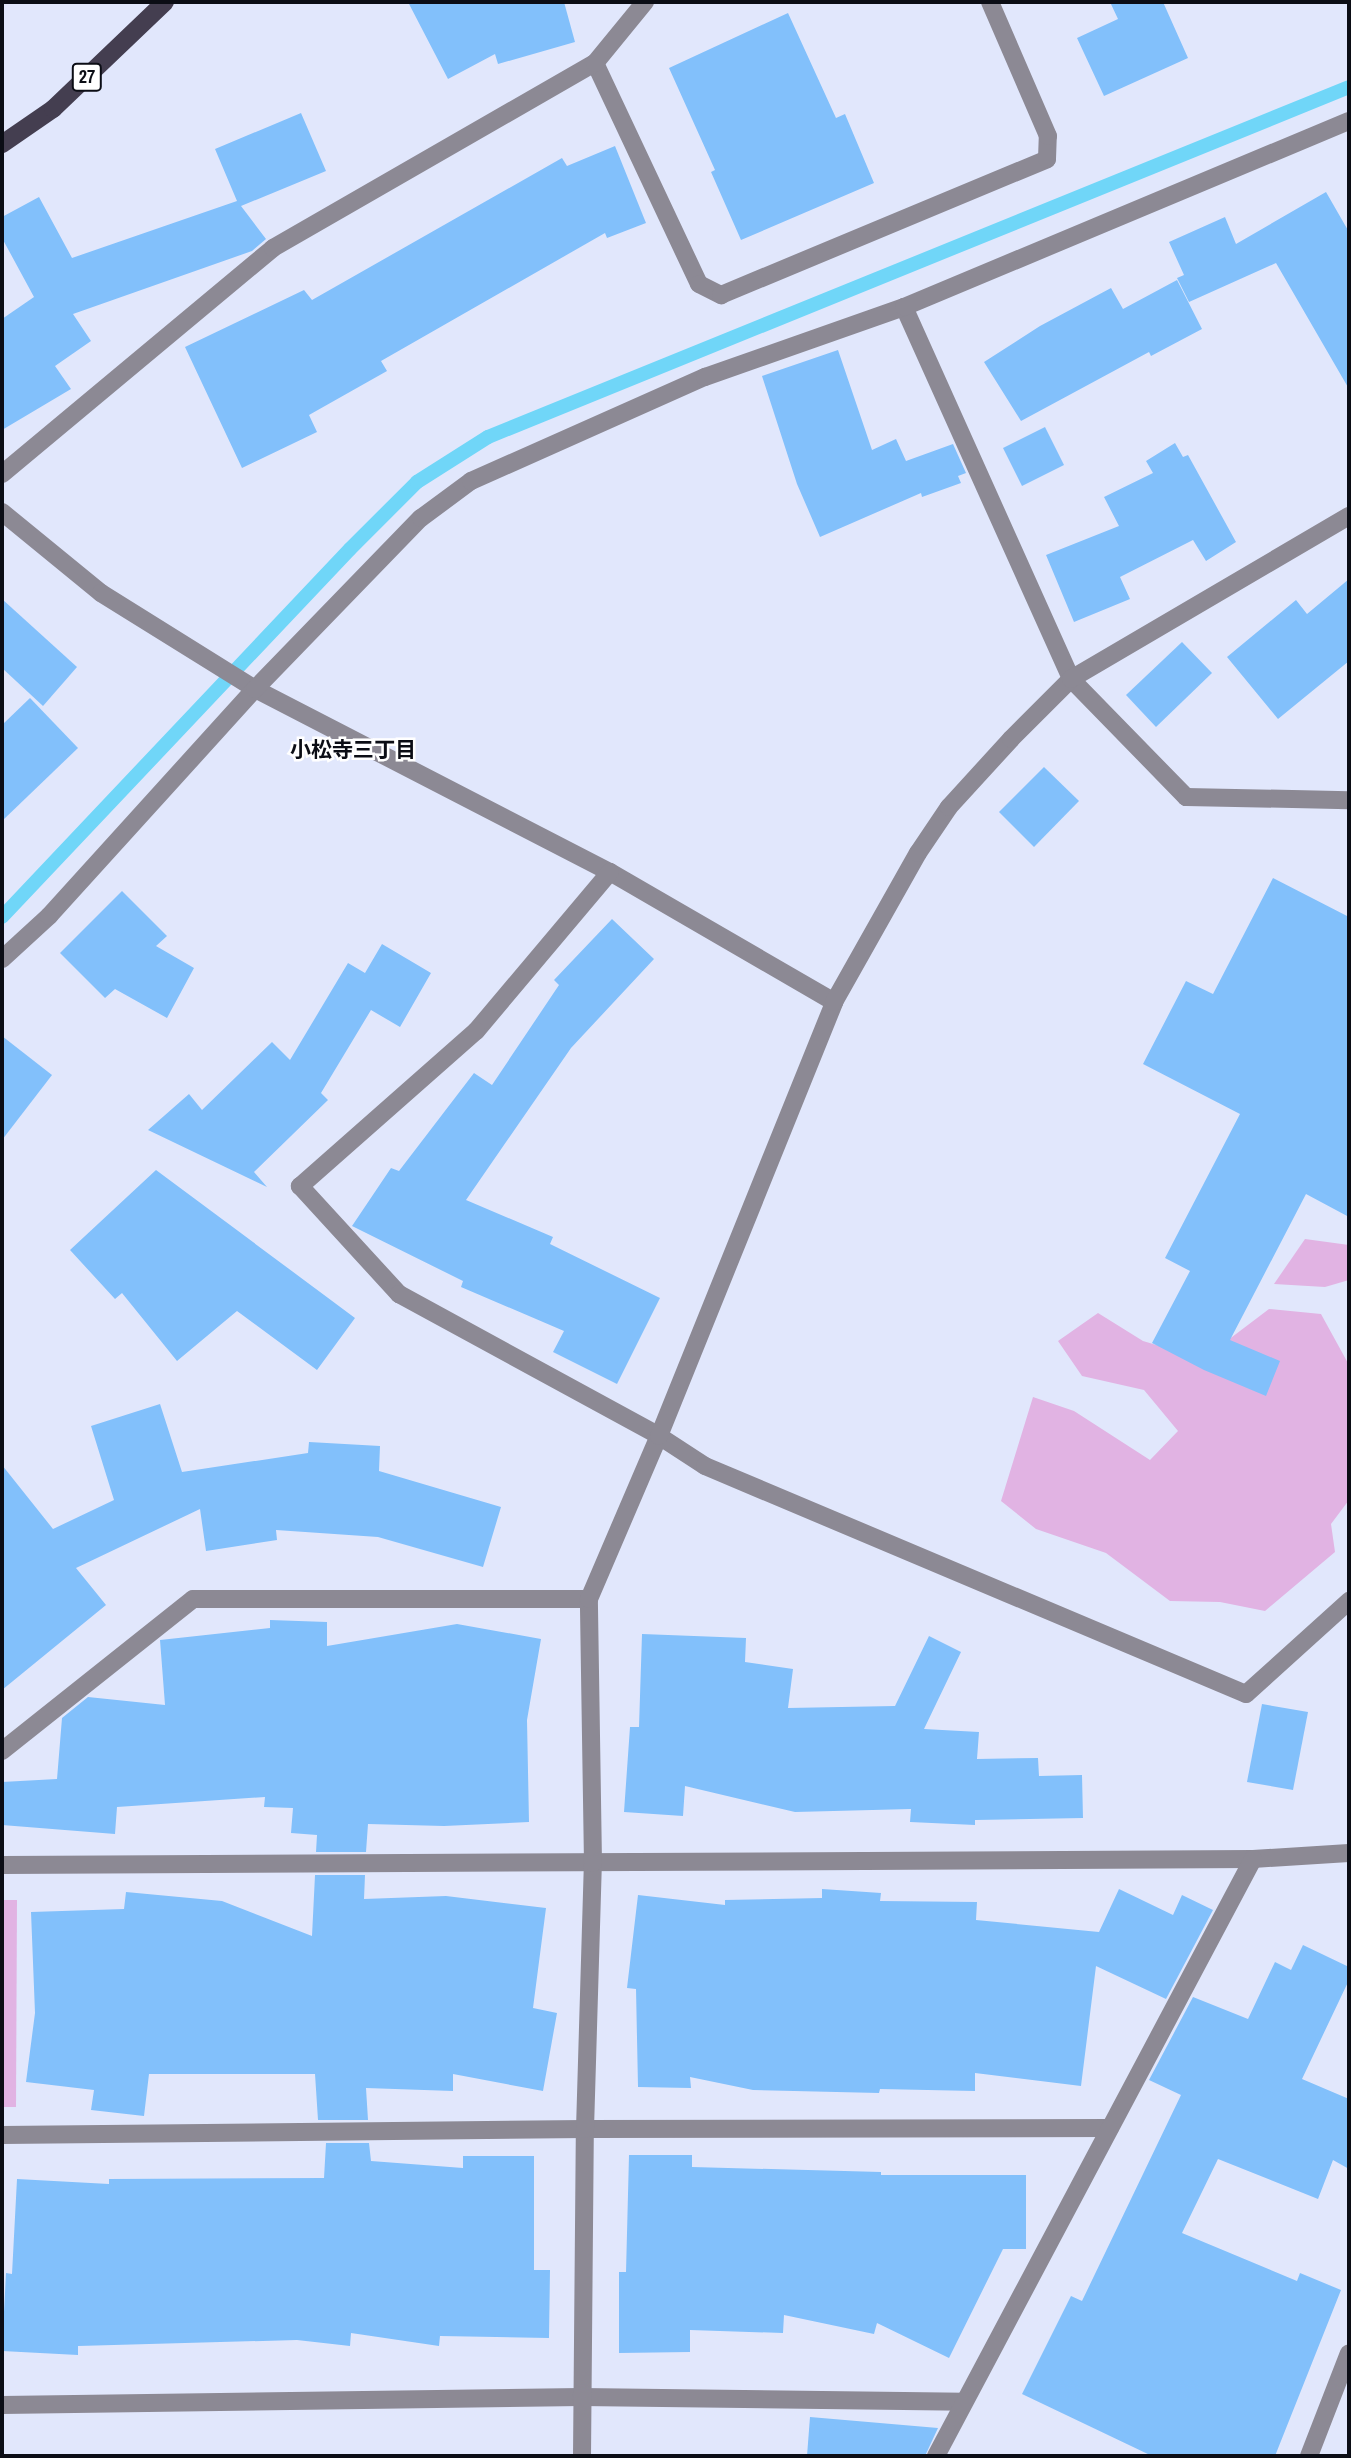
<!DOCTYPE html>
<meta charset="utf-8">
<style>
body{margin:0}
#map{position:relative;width:1351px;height:2458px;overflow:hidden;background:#e1e7fc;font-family:"Archivo Narrow","Noto Sans JP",sans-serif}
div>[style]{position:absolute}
.green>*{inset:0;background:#e1b3e3}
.stream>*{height:14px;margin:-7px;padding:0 7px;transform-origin:7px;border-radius:7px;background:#70d6f8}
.building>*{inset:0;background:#82c0fb}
.street>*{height:18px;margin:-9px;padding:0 9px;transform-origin:9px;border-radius:9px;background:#8c8994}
.primary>*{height:18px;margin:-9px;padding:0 9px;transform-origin:9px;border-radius:9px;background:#443e50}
span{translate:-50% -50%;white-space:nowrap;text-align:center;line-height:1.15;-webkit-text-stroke:5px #fff;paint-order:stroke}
.shield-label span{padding:2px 5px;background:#fff;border:2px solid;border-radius:5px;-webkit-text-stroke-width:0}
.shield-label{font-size:18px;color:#0b0d15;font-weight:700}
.neighbourhood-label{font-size:21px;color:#0b0d15;font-weight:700}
.frame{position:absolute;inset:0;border:4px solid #0b0d15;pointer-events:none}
</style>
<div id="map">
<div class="green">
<div style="clip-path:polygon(1305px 1239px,1349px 1245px,1349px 1280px,1325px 1287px,1274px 1284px)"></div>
<div style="clip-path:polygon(1269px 1309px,1321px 1314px,1349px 1365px,1349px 1500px,1331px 1524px,1335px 1552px,1265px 1611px,1220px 1602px,1170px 1601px,1106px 1553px,1036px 1529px,1001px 1501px,1033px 1397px,1074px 1411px,1150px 1460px,1178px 1431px,1144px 1390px,1082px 1376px,1058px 1341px,1098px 1313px,1143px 1341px,1203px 1359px)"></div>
<div style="clip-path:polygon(2px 1900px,17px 1900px,16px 2107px,2px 2107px)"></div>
</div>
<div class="stream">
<div style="left:2px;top:917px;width:506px;rotate:-46.6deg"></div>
<div style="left:350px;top:549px;width:95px;rotate:-45deg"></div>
<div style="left:417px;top:482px;width:84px;rotate:-32.4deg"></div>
<div style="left:488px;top:437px;width:929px;rotate:-22.12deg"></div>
</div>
<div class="building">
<div style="clip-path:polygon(408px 2px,564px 2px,575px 42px,498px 64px,495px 54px,448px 79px)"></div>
<div style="clip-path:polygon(1110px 2px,1163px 2px,1188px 58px,1104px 96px,1077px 38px,1118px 19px)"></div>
<div style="clip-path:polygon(788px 13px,836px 118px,845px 114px,874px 183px,741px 240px,711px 172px,715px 170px,669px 68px)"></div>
<div style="clip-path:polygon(301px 113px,326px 171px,241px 206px,266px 239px,252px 251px,73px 314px,91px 341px,55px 366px,71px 389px,2px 430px,2px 319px,34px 297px,2px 238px,2px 217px,39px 197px,72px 258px,237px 201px,215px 149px)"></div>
<div style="clip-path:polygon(615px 146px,646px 223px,607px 238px,605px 233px,381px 361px,387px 371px,309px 415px,317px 432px,242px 468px,185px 347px,304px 290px,312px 300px,562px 158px,567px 166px)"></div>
<div style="clip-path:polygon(1326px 192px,1349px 232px,1349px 389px,1276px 263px,1189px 302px,1177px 278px,1184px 275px,1169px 242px,1225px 217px,1236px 244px)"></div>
<div style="clip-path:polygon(1177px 280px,1202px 329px,1151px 356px,1149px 352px,1021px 421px,984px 362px,1040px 326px,1111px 288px,1123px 309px)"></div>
<div style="clip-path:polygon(838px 350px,872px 450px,896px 439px,906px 461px,953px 444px,966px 473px,958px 476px,961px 483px,922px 497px,921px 493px,820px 537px,797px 484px,762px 376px)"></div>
<div style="clip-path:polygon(1045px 427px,1064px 465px,1022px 486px,1003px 448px)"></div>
<div style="clip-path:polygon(1175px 443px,1183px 457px,1188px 455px,1236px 542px,1206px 561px,1193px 540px,1120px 577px,1130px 599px,1074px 622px,1046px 555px,1119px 526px,1104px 497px,1153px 473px,1146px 461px)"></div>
<div style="clip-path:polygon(1349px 579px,1349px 661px,1278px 719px,1227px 657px,1296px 600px,1307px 614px)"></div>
<div style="clip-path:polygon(2px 599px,77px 667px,43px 706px,2px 668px)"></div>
<div style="clip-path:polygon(1182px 642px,1212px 673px,1156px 727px,1126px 695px)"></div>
<div style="clip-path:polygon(30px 698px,78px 748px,2px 821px,2px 725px)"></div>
<div style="clip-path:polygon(1044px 767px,1079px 801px,1034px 847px,999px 812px)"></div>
<div style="clip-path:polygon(1273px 878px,1349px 917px,1349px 1217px,1306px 1194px,1230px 1340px,1280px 1361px,1266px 1396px,1204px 1370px,1152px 1343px,1190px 1271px,1165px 1258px,1240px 1114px,1143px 1064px,1186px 981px,1213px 994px)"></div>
<div style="clip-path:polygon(122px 891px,167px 936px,156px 946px,194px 968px,167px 1018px,115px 989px,105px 998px,60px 953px)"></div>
<div style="clip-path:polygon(612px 919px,654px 959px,571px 1048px,466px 1200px,553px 1237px,550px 1244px,660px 1298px,617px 1384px,553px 1352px,564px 1331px,461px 1287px,463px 1281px,352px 1226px,391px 1168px,399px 1171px,474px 1073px,492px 1085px,559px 985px,554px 980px)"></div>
<div style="clip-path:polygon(382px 944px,431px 973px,400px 1027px,371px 1010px,321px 1093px,328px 1100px,254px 1172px,267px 1187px,148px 1130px,189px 1094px,202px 1110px,272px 1042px,290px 1060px,348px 963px,365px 973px)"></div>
<div style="clip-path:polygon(2px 1036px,52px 1075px,2px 1140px)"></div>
<div style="clip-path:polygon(156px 1170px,355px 1318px,317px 1370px,237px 1311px,177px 1361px,122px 1293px,115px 1299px,70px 1250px)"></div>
<div style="clip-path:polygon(160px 1404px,182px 1472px,308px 1453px,309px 1442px,380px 1446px,379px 1471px,501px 1507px,483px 1567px,378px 1537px,276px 1530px,277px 1540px,206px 1551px,200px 1509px,76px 1568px,106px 1605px,2px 1690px,2px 1465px,53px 1529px,114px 1500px,91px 1426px)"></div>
<div style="clip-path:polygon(270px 1620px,327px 1622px,327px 1646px,457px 1624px,541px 1639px,527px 1720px,529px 1822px,444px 1826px,368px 1824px,366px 1852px,316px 1852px,317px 1835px,291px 1833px,293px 1808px,264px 1807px,265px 1797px,117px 1807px,115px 1834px,2px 1825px,2px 1782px,57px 1779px,62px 1718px,88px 1697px,165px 1705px,160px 1640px,270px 1628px)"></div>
<div style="clip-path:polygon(642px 1634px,746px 1638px,745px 1662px,793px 1669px,788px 1708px,895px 1706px,929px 1636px,961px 1652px,924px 1729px,979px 1732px,977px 1759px,1038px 1758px,1039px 1776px,1082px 1775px,1083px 1818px,975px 1820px,975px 1825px,910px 1822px,911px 1809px,795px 1812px,685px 1786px,683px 1816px,624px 1812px,630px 1727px,639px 1727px)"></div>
<div style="clip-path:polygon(1262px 1704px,1308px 1712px,1293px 1790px,1247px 1782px)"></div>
<div style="clip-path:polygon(315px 1875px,365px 1875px,364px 1899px,446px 1896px,546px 1908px,533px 2008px,557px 2013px,543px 2091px,453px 2074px,453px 2091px,366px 2088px,368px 2120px,318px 2120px,315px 2074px,149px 2074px,144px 2116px,91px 2110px,94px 2090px,26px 2082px,35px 2013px,31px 1912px,124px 1909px,126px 1892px,222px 1901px,312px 1936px)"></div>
<div style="clip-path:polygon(822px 1889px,881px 1893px,880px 1901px,977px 1902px,976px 1920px,1099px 1932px,1119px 1889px,1173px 1915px,1182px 1895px,1213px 1910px,1166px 1999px,1096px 1966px,1081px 2086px,975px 2073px,975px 2091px,880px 2089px,879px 2093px,753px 2090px,690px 2077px,691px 2088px,638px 2087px,636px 1989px,627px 1988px,638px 1895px,725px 1905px,725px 1900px,822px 1898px)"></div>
<div style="clip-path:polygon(1303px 1945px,1349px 1967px,1349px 1980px,1302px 2079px,1349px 2099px,1349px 2169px,1333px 2160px,1318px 2199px,1218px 2159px,1182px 2233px,1297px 2281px,1300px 2273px,1341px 2290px,1275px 2456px,1152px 2456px,1022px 2394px,1071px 2296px,1082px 2301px,1181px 2095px,1149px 2080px,1193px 1997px,1248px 2019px,1275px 1962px,1291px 1970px)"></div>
<div style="clip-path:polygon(326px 2143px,369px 2143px,371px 2161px,463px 2168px,463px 2156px,534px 2156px,534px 2270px,550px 2270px,549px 2338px,440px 2336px,439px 2346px,351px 2333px,350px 2346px,297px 2340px,78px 2346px,78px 2355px,2px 2351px,6px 2273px,12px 2274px,17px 2179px,109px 2184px,109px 2179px,324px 2178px)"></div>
<div style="clip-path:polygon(629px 2155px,692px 2155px,692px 2167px,881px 2172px,881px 2175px,1026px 2175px,1026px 2249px,1003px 2249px,949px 2358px,877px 2323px,874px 2334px,784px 2315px,783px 2333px,690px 2330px,690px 2352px,619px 2353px,619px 2272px,626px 2272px)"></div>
<div style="clip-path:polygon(810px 2417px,938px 2428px,925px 2456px,807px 2456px)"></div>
</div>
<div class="street">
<div style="left:595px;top:63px;width:244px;rotate:64.8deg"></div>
<div style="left:699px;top:284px;width:25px;rotate:27deg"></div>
<div style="left:721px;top:295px;width:353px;rotate:-22.6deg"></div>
<div style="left:1047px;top:159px;width:23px;rotate:-88deg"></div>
<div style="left:1048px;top:136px;width:146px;rotate:-113.4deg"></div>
<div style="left:904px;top:307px;width:408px;rotate:65.8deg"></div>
<div style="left:1071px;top:679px;width:165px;rotate:45.7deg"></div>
<div style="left:1186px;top:797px;width:163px;rotate:1.1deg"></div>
<div style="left:2px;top:474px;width:353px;rotate:-39.8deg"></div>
<div style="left:273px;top:248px;width:371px;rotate:-29.9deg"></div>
<div style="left:595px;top:63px;width:79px;rotate:-50.7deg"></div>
<div style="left:2px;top:512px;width:128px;rotate:39.3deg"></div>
<div style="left:101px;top:593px;width:181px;rotate:31.9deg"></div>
<div style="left:255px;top:689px;width:399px;rotate:27.3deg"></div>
<div style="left:610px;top:872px;width:259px;rotate:30.1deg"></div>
<div style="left:610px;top:872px;width:208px;rotate:130.1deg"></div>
<div style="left:476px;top:1031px;width:235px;rotate:138.6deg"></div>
<div style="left:300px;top:1186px;width:147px;rotate:47.5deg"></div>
<div style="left:399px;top:1294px;width:296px;rotate:28.6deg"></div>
<div style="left:659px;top:1436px;width:55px;rotate:33.1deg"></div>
<div style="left:705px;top:1466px;width:587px;rotate:22.85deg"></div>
<div style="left:1246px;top:1694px;width:139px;rotate:-42.1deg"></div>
<div style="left:2px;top:959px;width:64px;rotate:-42.5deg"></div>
<div style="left:49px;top:916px;width:307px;rotate:-47.8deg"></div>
<div style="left:255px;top:689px;width:238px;rotate:-45.9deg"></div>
<div style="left:421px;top:518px;width:62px;rotate:-36.5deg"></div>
<div style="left:471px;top:481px;width:256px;rotate:-24deg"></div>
<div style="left:705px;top:377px;width:211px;rotate:-19.4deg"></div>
<div style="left:904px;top:307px;width:482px;rotate:-22.7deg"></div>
<div style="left:2px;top:1751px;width:244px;rotate:-38.5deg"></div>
<div style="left:193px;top:1599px;width:396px"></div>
<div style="left:2px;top:1865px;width:1251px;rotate:-0.27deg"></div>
<div style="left:1253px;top:1859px;width:96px;rotate:-3.6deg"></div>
<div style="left:2px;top:2135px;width:583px;rotate:-0.59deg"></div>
<div style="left:585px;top:2129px;width:525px;rotate:-0.11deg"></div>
<div style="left:2px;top:2405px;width:579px;rotate:-0.79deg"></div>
<div style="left:581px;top:2397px;width:383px;rotate:0.7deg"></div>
<div style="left:582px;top:2456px;width:327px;rotate:-89.5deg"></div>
<div style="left:585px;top:2129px;width:266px;rotate:-88.3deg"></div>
<div style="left:593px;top:1863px;width:264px;rotate:-90.9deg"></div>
<div style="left:589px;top:1599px;width:177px;rotate:-66.8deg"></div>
<div style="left:659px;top:1436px;width:468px;rotate:-68deg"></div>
<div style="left:834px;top:1002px;width:171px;rotate:-60.6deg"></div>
<div style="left:918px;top:853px;width:55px;rotate:-56deg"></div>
<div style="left:949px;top:807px;width:92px;rotate:-47.6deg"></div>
<div style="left:1011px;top:739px;width:85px;rotate:-45deg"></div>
<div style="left:1071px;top:679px;width:322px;rotate:-30.4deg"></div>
<div style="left:936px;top:2456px;width:676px;rotate:-62.03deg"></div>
<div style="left:1309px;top:2456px;width:110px;rotate:-68.8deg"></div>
</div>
<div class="primary">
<div style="left:2px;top:144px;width:62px;rotate:-34.5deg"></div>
<div style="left:53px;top:109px;width:155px;rotate:-43.7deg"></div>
</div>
<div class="shield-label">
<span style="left:87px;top:77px">27</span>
</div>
<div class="neighbourhood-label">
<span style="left:353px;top:750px">小松寺三丁目</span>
</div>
<div class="frame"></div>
</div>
